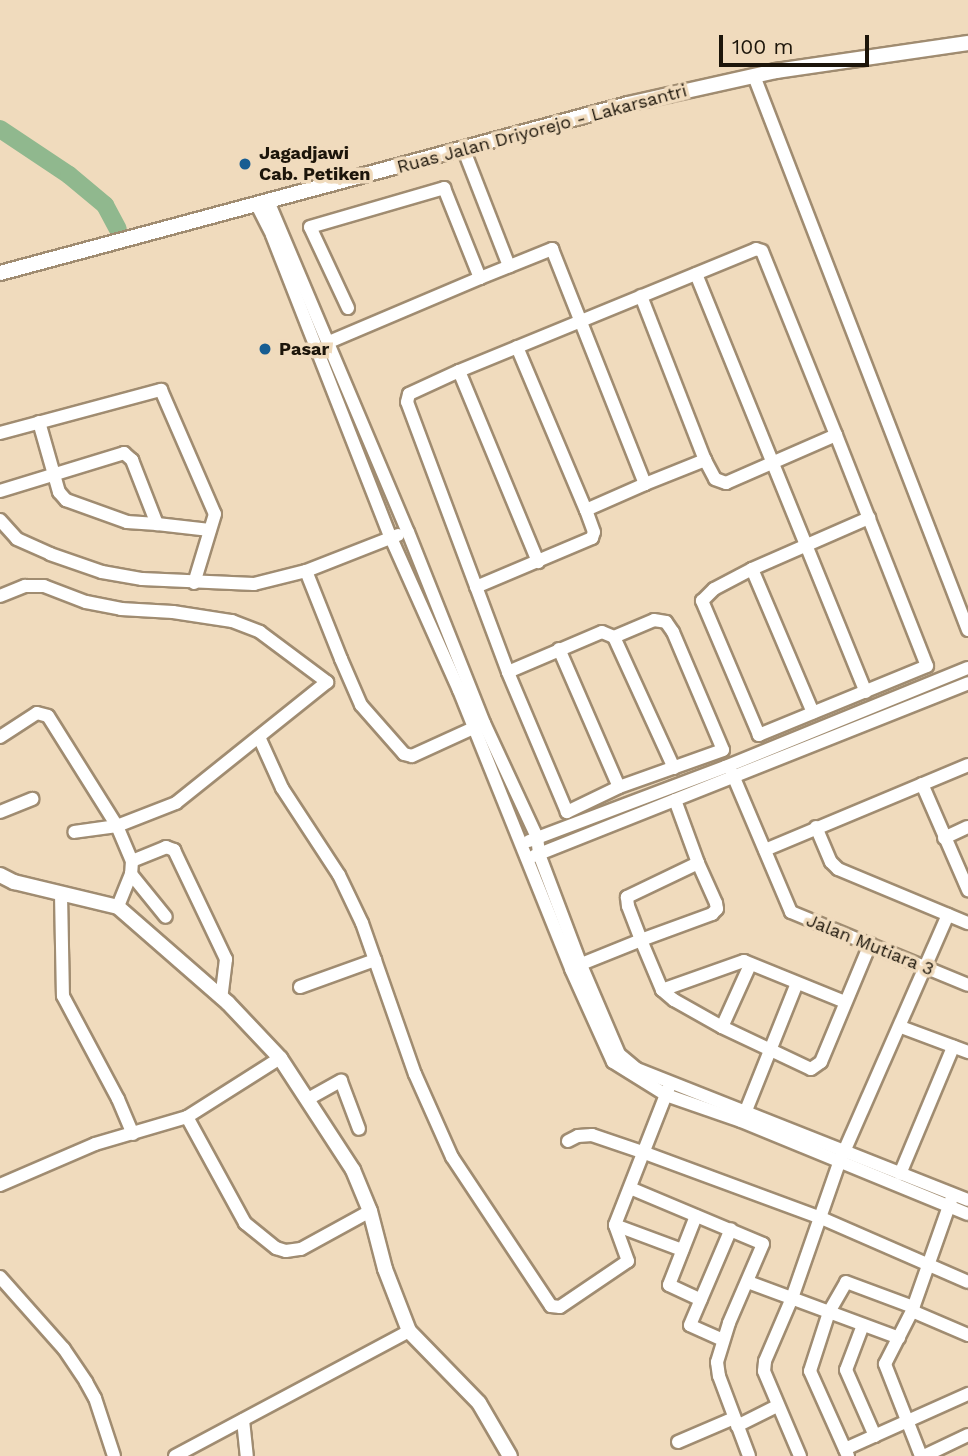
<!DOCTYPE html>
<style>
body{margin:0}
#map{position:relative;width:968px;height:1456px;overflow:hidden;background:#f0dbbd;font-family:"Work Sans",sans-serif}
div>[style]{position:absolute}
.river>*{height:18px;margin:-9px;padding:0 9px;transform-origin:9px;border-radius:9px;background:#90b88e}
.roads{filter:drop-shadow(2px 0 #a08c71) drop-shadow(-2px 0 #a08c71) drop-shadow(0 2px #a08c71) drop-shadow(0 -2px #a08c71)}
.minor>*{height:12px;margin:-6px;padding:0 6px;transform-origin:6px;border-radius:6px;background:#fff}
.major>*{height:14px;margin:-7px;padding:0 7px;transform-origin:7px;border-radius:7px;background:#fff}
.dots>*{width:19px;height:19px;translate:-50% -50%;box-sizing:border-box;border:4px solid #f0dbbd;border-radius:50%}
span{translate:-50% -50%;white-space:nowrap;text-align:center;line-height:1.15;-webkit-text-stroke:7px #f0dbbd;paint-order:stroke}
.street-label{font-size:18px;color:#1c150a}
.poi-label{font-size:18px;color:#1c150a;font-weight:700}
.left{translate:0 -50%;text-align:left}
.scale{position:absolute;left:719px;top:35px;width:150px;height:32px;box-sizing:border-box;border:4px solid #1c150a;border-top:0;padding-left:9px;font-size:21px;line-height:24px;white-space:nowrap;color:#1c150a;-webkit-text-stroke:5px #f0dbbd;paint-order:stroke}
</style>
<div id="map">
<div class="river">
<div style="left:0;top:129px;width:83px;rotate:33.7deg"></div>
<div style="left:69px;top:175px;width:47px;rotate:39.8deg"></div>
<div style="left:105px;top:205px;width:27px;rotate:62deg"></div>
</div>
<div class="roads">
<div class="minor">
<div style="left:754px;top:76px;width:594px;rotate:68.88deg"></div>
<div style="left:463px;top:148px;width:127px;rotate:68.7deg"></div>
<div style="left:268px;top:201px;width:359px;rotate:67.1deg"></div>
<div style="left:408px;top:532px;width:206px;rotate:68.3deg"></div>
<div style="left:484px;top:723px;width:126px;rotate:65.1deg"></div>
<div style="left:537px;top:837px;width:17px;rotate:83deg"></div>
<div style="left:539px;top:854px;width:119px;rotate:69.3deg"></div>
<div style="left:581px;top:965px;width:97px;rotate:66.9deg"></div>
<div style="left:619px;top:1054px;width:23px;rotate:40deg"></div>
<div style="left:637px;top:1069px;width:356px;rotate:21.6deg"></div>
<div style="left:257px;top:205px;width:34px;rotate:63deg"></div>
<div style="left:272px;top:235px;width:326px;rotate:68.6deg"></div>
<div style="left:391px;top:538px;width:167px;rotate:65.9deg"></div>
<div style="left:459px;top:690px;width:301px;rotate:68.1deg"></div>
<div style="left:571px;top:969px;width:102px;rotate:65.7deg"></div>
<div style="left:613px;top:1062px;width:62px;rotate:31.9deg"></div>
<div style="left:666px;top:1095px;width:79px;rotate:19.1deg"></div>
<div style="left:741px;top:1121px;width:245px;rotate:22.3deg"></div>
<div style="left:696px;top:274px;width:451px;rotate:67.9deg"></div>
<div style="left:641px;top:296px;width:176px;rotate:68.7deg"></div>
<div style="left:348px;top:308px;width:89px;rotate:-115.1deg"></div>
<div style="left:310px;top:227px;width:140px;rotate:-16.2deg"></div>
<div style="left:444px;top:188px;width:97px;rotate:68.2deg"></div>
<div style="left:480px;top:278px;width:78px;rotate:-21.9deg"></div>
<div style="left:552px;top:249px;width:253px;rotate:68.4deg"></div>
<div style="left:329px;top:342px;width:164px;rotate:-23deg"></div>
<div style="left:517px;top:347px;width:177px;rotate:67.1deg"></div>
<div style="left:459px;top:371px;width:207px;rotate:67.5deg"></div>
<div style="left:39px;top:422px;width:73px;rotate:74.1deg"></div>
<div style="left:59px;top:492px;width:11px;rotate:49deg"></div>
<div style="left:66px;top:500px;width:65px;rotate:19.8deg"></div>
<div style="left:127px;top:522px;width:30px;rotate:4deg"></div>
<div style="left:0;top:433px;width:167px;rotate:-15deg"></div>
<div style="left:161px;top:390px;width:135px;rotate:66.5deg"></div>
<div style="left:215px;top:514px;width:72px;rotate:106.9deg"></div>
<div style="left:0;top:491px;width:130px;rotate:-17deg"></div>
<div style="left:124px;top:453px;width:11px;rotate:41deg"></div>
<div style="left:132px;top:460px;width:69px;rotate:68.7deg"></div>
<div style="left:157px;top:524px;width:53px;rotate:6.5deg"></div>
<div style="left:0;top:520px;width:25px;rotate:48deg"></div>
<div style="left:17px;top:539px;width:36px;rotate:24deg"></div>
<div style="left:50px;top:554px;width:55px;rotate:19.1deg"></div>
<div style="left:102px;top:572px;width:41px;rotate:9.9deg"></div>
<div style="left:142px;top:579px;width:112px;rotate:2.6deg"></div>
<div style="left:254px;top:584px;width:54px;rotate:-14deg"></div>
<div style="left:398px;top:535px;width:99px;rotate:158.6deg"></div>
<div style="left:306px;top:571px;width:95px;rotate:68.3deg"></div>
<div style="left:341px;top:659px;width:50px;rotate:66.5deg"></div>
<div style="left:361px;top:705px;width:65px;rotate:48.7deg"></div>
<div style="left:404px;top:754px;width:8px;rotate:14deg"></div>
<div style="left:412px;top:756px;width:75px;rotate:-24.5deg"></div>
<div style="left:752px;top:569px;width:156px;rotate:67deg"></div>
<div style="left:476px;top:587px;width:126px;rotate:-22.9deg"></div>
<div style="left:592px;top:538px;width:6px;rotate:-72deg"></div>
<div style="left:594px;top:532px;width:23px;rotate:-110deg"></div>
<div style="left:586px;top:510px;width:64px;rotate:-23.8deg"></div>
<div style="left:645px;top:484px;width:65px;rotate:-21.8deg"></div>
<div style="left:705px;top:460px;width:21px;rotate:62deg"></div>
<div style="left:715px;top:479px;width:12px;rotate:20deg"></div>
<div style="left:726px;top:483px;width:120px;rotate:-23.6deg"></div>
<div style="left:0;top:596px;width:27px;rotate:-22deg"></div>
<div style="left:25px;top:586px;width:19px"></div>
<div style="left:44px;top:586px;width:45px;rotate:20.9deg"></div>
<div style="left:86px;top:602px;width:36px;rotate:11deg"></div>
<div style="left:121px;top:609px;width:52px;rotate:3.3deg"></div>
<div style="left:173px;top:612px;width:60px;rotate:8.7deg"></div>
<div style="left:232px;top:621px;width:30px;rotate:21deg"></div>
<div style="left:260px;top:632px;width:84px;rotate:36.7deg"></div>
<div style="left:327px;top:682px;width:193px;rotate:141.3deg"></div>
<div style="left:176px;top:803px;width:63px;rotate:158.7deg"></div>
<div style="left:117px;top:826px;width:43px;rotate:172.1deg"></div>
<div style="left:614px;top:637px;width:144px;rotate:65.4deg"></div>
<div style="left:559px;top:649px;width:150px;rotate:66.5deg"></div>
<div style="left:508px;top:672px;width:102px;rotate:-23.1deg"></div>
<div style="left:602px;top:632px;width:13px;rotate:23deg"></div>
<div style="left:614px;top:637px;width:43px;rotate:-23deg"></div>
<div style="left:654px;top:620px;width:12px;rotate:9deg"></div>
<div style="left:666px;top:622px;width:12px;rotate:55deg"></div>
<div style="left:673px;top:632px;width:128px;rotate:67deg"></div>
<div style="left:723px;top:750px;width:110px;rotate:160.4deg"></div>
<div style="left:619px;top:787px;width:58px;rotate:154.3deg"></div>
<div style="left:567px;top:812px;width:152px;rotate:-112.9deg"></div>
<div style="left:508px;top:672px;width:288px;rotate:-110.5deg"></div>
<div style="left:407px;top:402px;width:8px;rotate:-76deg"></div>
<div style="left:409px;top:394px;width:55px;rotate:-24.7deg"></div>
<div style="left:459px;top:371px;width:321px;rotate:-22.3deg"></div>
<div style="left:756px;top:249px;width:6px;rotate:18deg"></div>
<div style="left:762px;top:251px;width:198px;rotate:68.1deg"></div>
<div style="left:836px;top:435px;width:248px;rotate:68.5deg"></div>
<div style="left:927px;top:666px;width:182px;rotate:157.7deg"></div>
<div style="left:759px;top:735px;width:146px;rotate:-113deg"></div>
<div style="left:702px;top:601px;width:17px;rotate:-45deg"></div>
<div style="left:714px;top:589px;width:43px;rotate:-27.8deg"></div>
<div style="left:752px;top:569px;width:128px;rotate:-23.6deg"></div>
<div style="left:0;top:737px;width:44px;rotate:-33deg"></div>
<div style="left:37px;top:713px;width:11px;rotate:15deg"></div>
<div style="left:48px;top:716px;width:130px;rotate:57.9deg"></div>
<div style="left:117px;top:826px;width:38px;rotate:67deg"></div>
<div style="left:132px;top:861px;width:13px;rotate:94deg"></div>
<div style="left:131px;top:874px;width:35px;rotate:112deg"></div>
<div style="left:259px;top:737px;width:56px;rotate:65.7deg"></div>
<div style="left:282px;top:788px;width:104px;rotate:56.8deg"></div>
<div style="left:339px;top:875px;width:53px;rotate:64.4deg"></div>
<div style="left:362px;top:923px;width:160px;rotate:70.7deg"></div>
<div style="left:415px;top:1074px;width:91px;rotate:66deg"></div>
<div style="left:452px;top:1157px;width:179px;rotate:56.4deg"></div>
<div style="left:551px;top:1306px;width:9px;rotate:6deg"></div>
<div style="left:560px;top:1307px;width:82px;rotate:-34.1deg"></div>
<div style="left:628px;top:1261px;width:38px;rotate:-110deg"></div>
<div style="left:732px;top:773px;width:151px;rotate:67deg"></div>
<div style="left:791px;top:912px;width:191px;rotate:22.4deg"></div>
<div style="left:922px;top:784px;width:116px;rotate:66.5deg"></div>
<div style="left:675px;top:800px;width:67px;rotate:69.9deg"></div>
<div style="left:0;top:812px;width:35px;rotate:-22deg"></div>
<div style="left:816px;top:827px;width:38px;rotate:67deg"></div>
<div style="left:831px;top:862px;width:10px;rotate:45deg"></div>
<div style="left:838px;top:869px;width:141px;rotate:22.6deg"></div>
<div style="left:944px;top:838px;width:26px;rotate:-25deg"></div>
<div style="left:529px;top:841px;width:210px;rotate:-20.7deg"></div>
<div style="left:725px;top:767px;width:262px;rotate:-22.2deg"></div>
<div style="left:765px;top:850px;width:220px;rotate:-22.7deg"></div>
<div style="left:534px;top:856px;width:467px;rotate:-21.7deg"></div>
<div style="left:132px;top:861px;width:37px;rotate:-22deg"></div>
<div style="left:166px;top:847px;width:9px;rotate:21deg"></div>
<div style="left:174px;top:850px;width:121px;rotate:64.5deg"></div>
<div style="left:226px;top:959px;width:39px;rotate:97deg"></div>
<div style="left:131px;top:874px;width:55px;rotate:50.9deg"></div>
<div style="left:61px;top:894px;width:102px;rotate:88.9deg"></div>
<div style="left:63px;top:996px;width:117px;rotate:61.9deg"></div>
<div style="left:118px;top:1099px;width:38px;rotate:67deg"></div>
<div style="left:574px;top:967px;width:72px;rotate:-21.9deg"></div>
<div style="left:641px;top:940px;width:76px;rotate:-20.1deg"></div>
<div style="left:712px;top:914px;width:7px;rotate:-45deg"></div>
<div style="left:717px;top:909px;width:6px;rotate:-99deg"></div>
<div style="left:716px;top:903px;width:44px;rotate:-114.2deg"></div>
<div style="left:698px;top:863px;width:79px;rotate:154.4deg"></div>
<div style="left:627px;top:897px;width:9px;rotate:84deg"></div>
<div style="left:628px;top:906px;width:36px;rotate:69deg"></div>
<div style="left:641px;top:940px;width:54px;rotate:67.2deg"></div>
<div style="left:662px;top:990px;width:16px;rotate:40deg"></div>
<div style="left:674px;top:1000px;width:55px;rotate:29.4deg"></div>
<div style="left:722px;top:1027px;width:98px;rotate:25.3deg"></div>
<div style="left:811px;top:1069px;width:12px;rotate:-35deg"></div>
<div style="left:821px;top:1062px;width:128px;rotate:-67.4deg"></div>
<div style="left:300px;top:987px;width:80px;rotate:-19.8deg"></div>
<div style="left:662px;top:990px;width:87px;rotate:-19.5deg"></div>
<div style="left:744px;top:961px;width:109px;rotate:22.1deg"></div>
<div style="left:722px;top:1027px;width:68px;rotate:-65.7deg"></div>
<div style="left:901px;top:1027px;width:72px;rotate:20.5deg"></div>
<div style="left:669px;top:1087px;width:148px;rotate:111.4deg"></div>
<div style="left:615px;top:1225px;width:72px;rotate:20.5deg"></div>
<div style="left:308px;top:1099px;width:38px;rotate:-29deg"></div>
<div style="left:341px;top:1081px;width:51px;rotate:69.4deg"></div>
<div style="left:187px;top:1117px;width:121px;rotate:61.3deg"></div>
<div style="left:245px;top:1223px;width:40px;rotate:39deg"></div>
<div style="left:276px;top:1248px;width:10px;rotate:17deg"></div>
<div style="left:286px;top:1251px;width:15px;rotate:-8deg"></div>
<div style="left:301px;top:1249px;width:79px;rotate:-28.8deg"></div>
<div style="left:743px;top:1118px;width:145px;rotate:-68.2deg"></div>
<div style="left:568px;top:1141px;width:11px;rotate:-27deg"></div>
<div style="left:578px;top:1136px;width:14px;rotate:-4deg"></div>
<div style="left:592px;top:1135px;width:56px;rotate:18.8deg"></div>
<div style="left:645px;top:1153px;width:188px;rotate:20.3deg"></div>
<div style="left:821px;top:1218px;width:160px;rotate:23.5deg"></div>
<div style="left:900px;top:1174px;width:138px;rotate:-67.3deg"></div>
<div style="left:0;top:1185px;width:103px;rotate:-23.3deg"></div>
<div style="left:95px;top:1144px;width:96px;rotate:-16.4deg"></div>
<div style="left:187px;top:1117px;width:110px;rotate:-32.4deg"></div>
<div style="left:630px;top:1188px;width:144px;rotate:22.8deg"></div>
<div style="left:763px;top:1244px;width:86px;rotate:113.3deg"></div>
<div style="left:729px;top:1323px;width:41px;rotate:107.1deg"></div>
<div style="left:717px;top:1362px;width:14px;rotate:82deg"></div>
<div style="left:719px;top:1376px;width:85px;rotate:69.4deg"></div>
<div style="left:696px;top:1216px;width:74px;rotate:111.4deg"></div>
<div style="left:669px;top:1285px;width:35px;rotate:25deg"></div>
<div style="left:0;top:1277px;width:96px;rotate:48.4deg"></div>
<div style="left:64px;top:1349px;width:40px;rotate:56deg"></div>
<div style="left:86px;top:1382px;width:18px;rotate:61deg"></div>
<div style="left:95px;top:1398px;width:61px;rotate:71.9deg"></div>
<div style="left:748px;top:1282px;width:161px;rotate:20.3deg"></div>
<div style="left:912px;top:1311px;width:61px;rotate:23.2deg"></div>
<div style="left:863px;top:1325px;width:48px;rotate:110.7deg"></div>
<div style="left:846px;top:1370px;width:72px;rotate:66.3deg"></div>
<div style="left:723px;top:1340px;width:36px;rotate:-156deg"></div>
<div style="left:690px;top:1325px;width:104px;rotate:-66.9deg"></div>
<div style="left:243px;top:1420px;width:36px;rotate:84deg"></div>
<div style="left:737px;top:1426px;width:45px;rotate:-26.6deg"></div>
<div style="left:678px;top:1442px;width:61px;rotate:-23.2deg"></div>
<div style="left:845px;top:1449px;width:135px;rotate:-24.1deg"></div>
<div style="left:175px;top:1456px;width:265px;rotate:-28.1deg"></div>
<div style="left:800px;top:1456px;width:92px;rotate:-113deg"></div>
<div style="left:764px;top:1371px;width:10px;rotate:-84deg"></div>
<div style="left:765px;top:1361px;width:69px;rotate:-66.8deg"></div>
<div style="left:792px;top:1298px;width:143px;rotate:-70.8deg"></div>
<div style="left:839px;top:1163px;width:271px;rotate:-66.3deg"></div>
<div style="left:848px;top:1456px;width:93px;rotate:-114.1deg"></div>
<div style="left:810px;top:1371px;width:62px;rotate:-72.1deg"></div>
<div style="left:829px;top:1312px;width:34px;rotate:-60deg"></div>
<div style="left:846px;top:1282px;width:72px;rotate:20.5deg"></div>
<div style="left:921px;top:1456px;width:99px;rotate:-111.4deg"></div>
<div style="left:885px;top:1364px;width:59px;rotate:-63deg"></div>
<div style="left:912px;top:1311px;width:118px;rotate:-70.6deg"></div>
<div style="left:924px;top:1456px;width:49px;rotate:-25.5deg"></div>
</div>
<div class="major">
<div style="left:0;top:273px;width:650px;rotate:-15.06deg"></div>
<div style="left:628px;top:104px;width:152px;rotate:-12.6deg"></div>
<div style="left:776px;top:71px;width:194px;rotate:-8.3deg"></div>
<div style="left:0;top:875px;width:16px;rotate:27deg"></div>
<div style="left:14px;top:882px;width:107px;rotate:13.5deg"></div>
<div style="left:118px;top:907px;width:146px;rotate:41.1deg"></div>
<div style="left:228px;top:1003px;width:76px;rotate:46.6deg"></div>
<div style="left:280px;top:1058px;width:134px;rotate:56.9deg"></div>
<div style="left:353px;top:1170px;width:44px;rotate:67.5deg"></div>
<div style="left:370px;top:1211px;width:60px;rotate:75.5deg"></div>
<div style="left:385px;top:1269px;width:66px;rotate:68.8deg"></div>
<div style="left:409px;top:1331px;width:100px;rotate:45.8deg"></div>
<div style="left:479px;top:1403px;width:61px;rotate:59.7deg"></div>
</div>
</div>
<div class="dots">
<div style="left:245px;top:164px;background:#175d92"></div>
<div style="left:265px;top:349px;background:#175d92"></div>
</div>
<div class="street-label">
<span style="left:542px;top:129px;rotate:-15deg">Ruas Jalan Driyorejo - Lakarsantri</span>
<span style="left:870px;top:945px;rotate:22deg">Jalan Mutiara 3</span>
</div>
<div class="poi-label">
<span class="left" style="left:259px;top:164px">Jagadjawi<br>Cab. Petiken</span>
<span class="left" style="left:279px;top:349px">Pasar</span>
</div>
<div class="scale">100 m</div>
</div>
